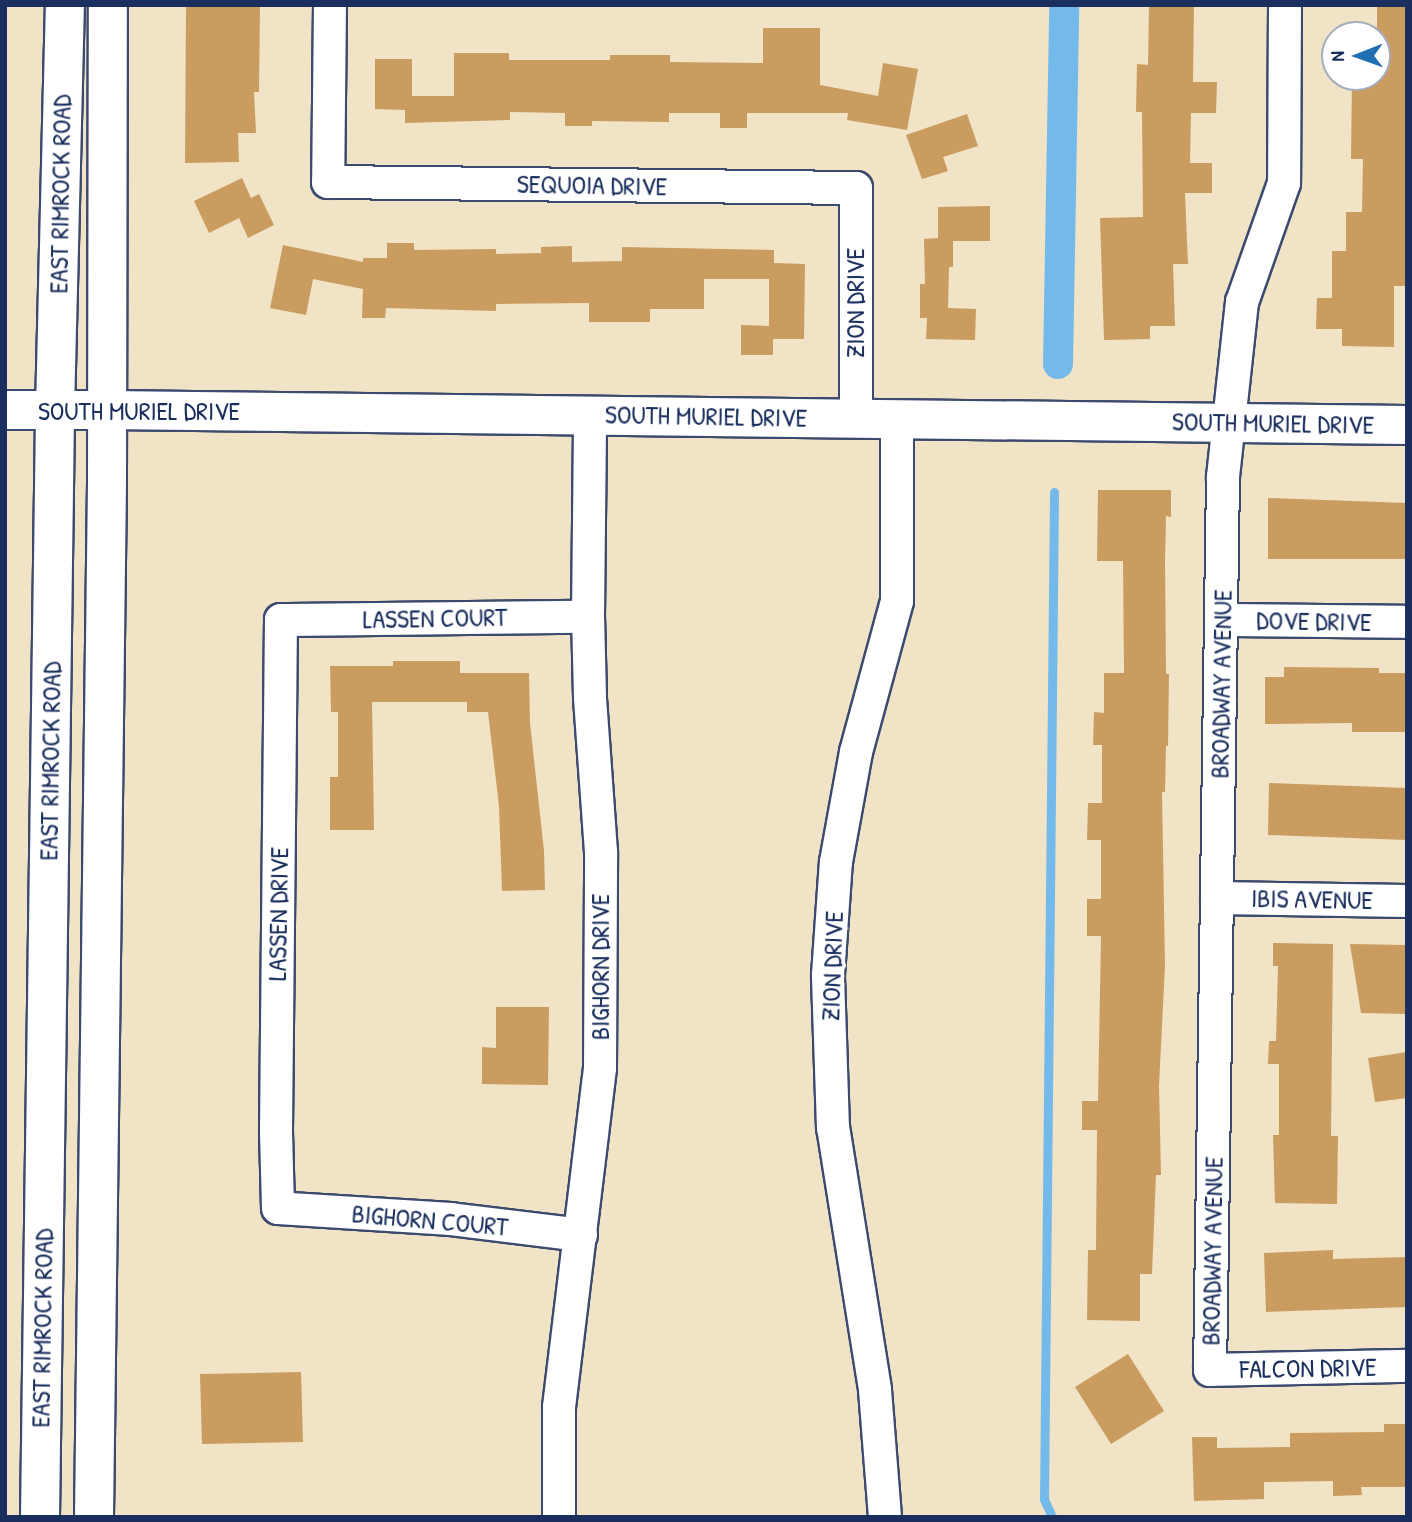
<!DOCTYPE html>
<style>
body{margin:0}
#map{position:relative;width:1412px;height:1522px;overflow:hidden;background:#f0e3c6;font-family:"Patrick Hand",sans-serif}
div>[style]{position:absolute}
.stream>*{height:9px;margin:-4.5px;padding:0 4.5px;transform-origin:4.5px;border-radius:4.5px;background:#73baea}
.canal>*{height:30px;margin:-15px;padding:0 15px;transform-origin:15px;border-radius:15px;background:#73baea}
.building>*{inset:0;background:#ca9c5f}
.roads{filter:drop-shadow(2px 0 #3b4a6e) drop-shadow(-2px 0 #3b4a6e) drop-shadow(0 2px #3b4a6e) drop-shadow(0 -2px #3b4a6e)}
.minor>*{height:32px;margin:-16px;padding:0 16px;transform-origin:16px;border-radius:16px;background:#fff}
.tertiary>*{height:38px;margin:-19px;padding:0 19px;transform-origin:19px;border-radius:19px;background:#fff}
.secondary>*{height:38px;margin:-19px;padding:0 19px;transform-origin:19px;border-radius:19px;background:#fff}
.primary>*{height:38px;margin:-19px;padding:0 19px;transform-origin:19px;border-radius:19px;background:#fff}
span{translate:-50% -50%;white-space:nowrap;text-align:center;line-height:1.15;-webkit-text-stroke:7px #fff;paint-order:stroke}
.street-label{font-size:26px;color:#1b2f5e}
.frame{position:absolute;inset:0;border:7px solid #1b2f5e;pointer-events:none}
.north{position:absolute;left:1321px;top:21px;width:70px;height:70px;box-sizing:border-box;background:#fff;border:2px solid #a4acbf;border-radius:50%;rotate:269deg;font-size:19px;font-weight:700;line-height:28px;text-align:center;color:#1b2f5e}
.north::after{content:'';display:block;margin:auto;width:24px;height:32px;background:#1f6fb2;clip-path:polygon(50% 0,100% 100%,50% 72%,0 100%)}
</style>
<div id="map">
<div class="stream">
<div style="left:1052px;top:1517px;width:20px;rotate:-114deg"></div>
<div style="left:1044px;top:1499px;width:1007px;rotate:-89.43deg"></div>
</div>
<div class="canal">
<div style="left:1058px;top:364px;width:359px;rotate:-89deg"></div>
</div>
<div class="building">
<div style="clip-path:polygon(186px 5px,260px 5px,259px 92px,254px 92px,256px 133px,238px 133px,239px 162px,185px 163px)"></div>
<div style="clip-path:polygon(1149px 5px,1194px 5px,1193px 82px,1217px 82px,1216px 113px,1191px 113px,1190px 163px,1212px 163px,1212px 193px,1185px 193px,1188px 264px,1173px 264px,1175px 326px,1150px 326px,1150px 339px,1104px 340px,1100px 218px,1143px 217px,1142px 112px,1136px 112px,1137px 64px,1148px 65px)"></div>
<div style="clip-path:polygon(1377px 5px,1407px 5px,1407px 286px,1394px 286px,1394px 347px,1342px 346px,1342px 329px,1316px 329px,1317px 298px,1332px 298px,1332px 251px,1346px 251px,1346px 212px,1362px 212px,1363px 159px,1351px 159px,1352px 77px,1377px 77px)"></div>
<div style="clip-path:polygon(763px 28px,820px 28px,820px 85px,878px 96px,883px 63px,918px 69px,907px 130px,847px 120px,848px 113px,747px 113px,747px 128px,720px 128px,720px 113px,669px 113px,669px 122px,592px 121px,592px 126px,565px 126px,565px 113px,510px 112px,510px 120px,405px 123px,405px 110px,375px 109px,375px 59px,412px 59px,412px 96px,454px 96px,454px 53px,509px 53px,509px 60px,610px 60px,610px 55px,670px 55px,670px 62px,763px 63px)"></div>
<div style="clip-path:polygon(967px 114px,978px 146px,943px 157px,948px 171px,922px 179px,906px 135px)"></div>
<div style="clip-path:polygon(242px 178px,251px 198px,259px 194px,274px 225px,248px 238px,239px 218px,209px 233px,194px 201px)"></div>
<div style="clip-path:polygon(990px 206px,990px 241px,953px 241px,953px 267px,949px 267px,948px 308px,976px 309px,975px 340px,926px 339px,927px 318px,920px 318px,920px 284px,925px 284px,924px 239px,938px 238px,938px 207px)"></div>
<div style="clip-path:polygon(387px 243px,414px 243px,414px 250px,496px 249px,496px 254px,541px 253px,541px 247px,572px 246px,572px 262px,622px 261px,622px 247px,774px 250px,774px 263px,805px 264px,804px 339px,773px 339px,773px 355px,741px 355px,741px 325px,769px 326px,769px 279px,704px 279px,704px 309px,650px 309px,650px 322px,589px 322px,589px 303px,496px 304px,496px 311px,386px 308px,385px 318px,362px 318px,363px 289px,313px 279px,306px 315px,270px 308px,283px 245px,363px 262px,363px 258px,387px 258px)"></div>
<div style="clip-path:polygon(1098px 490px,1171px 490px,1171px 517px,1166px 516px,1165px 561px,1166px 674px,1169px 674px,1168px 746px,1166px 746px,1165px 792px,1162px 792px,1165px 965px,1159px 1086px,1161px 1175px,1156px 1175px,1152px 1274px,1140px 1274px,1140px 1321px,1087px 1320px,1088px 1250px,1096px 1250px,1097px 1130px,1082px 1130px,1082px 1101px,1098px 1101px,1101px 936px,1087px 936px,1087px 899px,1101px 899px,1101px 840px,1087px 840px,1088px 803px,1102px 803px,1102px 745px,1093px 745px,1094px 712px,1104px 713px,1104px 673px,1124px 673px,1123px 561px,1097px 561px)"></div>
<div style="clip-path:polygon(1268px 498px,1407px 503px,1407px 559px,1268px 559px)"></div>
<div style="clip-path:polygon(393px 661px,460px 661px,460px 673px,529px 673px,530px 723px,544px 851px,545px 890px,502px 891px,499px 806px,488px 712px,467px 712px,467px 702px,372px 702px,374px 830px,330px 830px,330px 777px,338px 777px,338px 712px,331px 712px,330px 666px,393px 666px)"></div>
<div style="clip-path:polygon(1284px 667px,1379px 668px,1379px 673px,1407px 673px,1407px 732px,1352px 732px,1352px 723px,1265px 724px,1265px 677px,1284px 677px)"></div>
<div style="clip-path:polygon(1269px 783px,1407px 788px,1407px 840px,1268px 835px)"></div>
<div style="clip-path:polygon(1273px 943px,1333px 944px,1331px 1136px,1338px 1136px,1337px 1204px,1275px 1203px,1273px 1135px,1279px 1135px,1279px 1064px,1268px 1064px,1269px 1041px,1276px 1041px,1278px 966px,1273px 966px)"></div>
<div style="clip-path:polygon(1350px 944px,1407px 945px,1407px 1014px,1361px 1013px)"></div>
<div style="clip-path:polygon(496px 1007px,549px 1007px,548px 1085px,482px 1084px,482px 1047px,496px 1048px)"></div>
<div style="clip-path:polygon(1407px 1052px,1407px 1098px,1375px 1102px,1368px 1058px)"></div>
<div style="clip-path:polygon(1333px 1250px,1333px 1259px,1407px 1257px,1407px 1307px,1266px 1312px,1264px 1253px)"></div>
<div style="clip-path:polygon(1128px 1354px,1164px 1411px,1111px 1444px,1075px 1387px)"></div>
<div style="clip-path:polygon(301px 1372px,303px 1442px,202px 1444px,200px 1374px)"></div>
<div style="clip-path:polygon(1384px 1424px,1407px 1424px,1407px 1487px,1361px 1487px,1362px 1495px,1333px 1496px,1333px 1481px,1264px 1482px,1264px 1499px,1194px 1501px,1192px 1437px,1217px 1437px,1217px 1448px,1290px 1447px,1290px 1433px,1384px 1432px)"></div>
</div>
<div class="roads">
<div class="minor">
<div style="left:330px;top:5px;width:177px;rotate:90.6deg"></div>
<div style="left:328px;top:182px;width:528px;rotate:0.65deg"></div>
<div style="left:856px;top:188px;width:230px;rotate:90deg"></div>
<div style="left:1285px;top:5px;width:178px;rotate:90.3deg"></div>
<div style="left:1284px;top:183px;width:126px;rotate:109.4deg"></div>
<div style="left:1242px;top:302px;width:176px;rotate:96.2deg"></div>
<div style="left:1223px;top:477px;width:893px;rotate:90.83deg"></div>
<div style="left:1210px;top:1370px;width:197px;rotate:-1.2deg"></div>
<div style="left:1222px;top:620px;width:185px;rotate:0.6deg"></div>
<div style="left:1217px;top:898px;width:190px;rotate:0.9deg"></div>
<div style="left:581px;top:1235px;width:131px;rotate:-173deg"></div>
<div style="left:451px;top:1219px;width:173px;rotate:-176.4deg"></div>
<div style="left:278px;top:1208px;width:78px;rotate:-91.5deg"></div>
<div style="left:276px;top:1130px;width:510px;rotate:-89.44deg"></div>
<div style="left:281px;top:620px;width:307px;rotate:-0.6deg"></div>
<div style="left:559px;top:1517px;width:110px;rotate:-90deg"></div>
<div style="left:559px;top:1407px;width:341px;rotate:-83.1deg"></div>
<div style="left:600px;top:1068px;width:216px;rotate:-89.7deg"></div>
<div style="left:601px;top:852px;width:155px;rotate:-94.1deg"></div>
<div style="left:590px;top:697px;width:80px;rotate:-91.4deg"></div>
<div style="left:588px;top:617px;width:202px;rotate:-89.4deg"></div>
<div style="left:885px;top:1517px;width:128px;rotate:-94.5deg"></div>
<div style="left:875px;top:1389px;width:264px;rotate:-99.1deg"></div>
<div style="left:833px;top:1128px;width:153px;rotate:-91.9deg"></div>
<div style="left:828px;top:975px;width:113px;rotate:-86deg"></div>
<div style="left:836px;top:862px;width:112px;rotate:-79.7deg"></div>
<div style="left:856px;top:752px;width:156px;rotate:-74.8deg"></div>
<div style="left:897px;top:601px;width:182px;rotate:-90deg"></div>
</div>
<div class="tertiary">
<div style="left:107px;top:410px;width:1300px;rotate:0.66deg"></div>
</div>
<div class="secondary">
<div style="left:5px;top:410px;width:102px"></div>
</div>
<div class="primary">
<div style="left:40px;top:1517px;width:1107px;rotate:-89.22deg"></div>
<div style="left:55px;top:410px;width:405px;rotate:-88.6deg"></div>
<div style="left:94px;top:1517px;width:1036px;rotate:-89.28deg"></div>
<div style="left:107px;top:481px;width:476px;rotate:-89.9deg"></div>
</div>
</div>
<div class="street-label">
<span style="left:592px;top:185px;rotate:1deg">SEQUOIA DRIVE</span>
<span style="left:60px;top:194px;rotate:-89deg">EAST RIMROCK ROAD</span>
<span style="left:855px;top:303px;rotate:-90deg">ZION DRIVE</span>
<span style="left:139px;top:411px">SOUTH MURIEL DRIVE</span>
<span style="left:706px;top:416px;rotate:1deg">SOUTH MURIEL DRIVE</span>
<span style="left:1273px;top:423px;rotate:1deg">SOUTH MURIEL DRIVE</span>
<span style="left:435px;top:618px;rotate:-1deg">LASSEN COURT</span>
<span style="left:1314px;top:621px;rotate:1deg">DOVE DRIVE</span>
<span style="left:1221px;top:684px;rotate:-89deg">BROADWAY AVENUE</span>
<span style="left:50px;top:761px;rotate:-89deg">EAST RIMROCK ROAD</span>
<span style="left:1312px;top:899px;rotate:1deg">IBIS AVENUE</span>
<span style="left:278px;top:914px;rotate:-89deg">LASSEN DRIVE</span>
<span style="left:832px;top:966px;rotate:-88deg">ZION DRIVE</span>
<span style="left:600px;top:967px;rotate:-90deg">BIGHORN DRIVE</span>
<span style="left:430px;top:1220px;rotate:5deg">BIGHORN COURT</span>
<span style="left:1212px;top:1251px;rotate:-89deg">BROADWAY AVENUE</span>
<span style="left:42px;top:1328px;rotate:-89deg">EAST RIMROCK ROAD</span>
<span style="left:1308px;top:1368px;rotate:-1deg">FALCON DRIVE</span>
</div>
<div class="frame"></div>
<div class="north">N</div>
</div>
